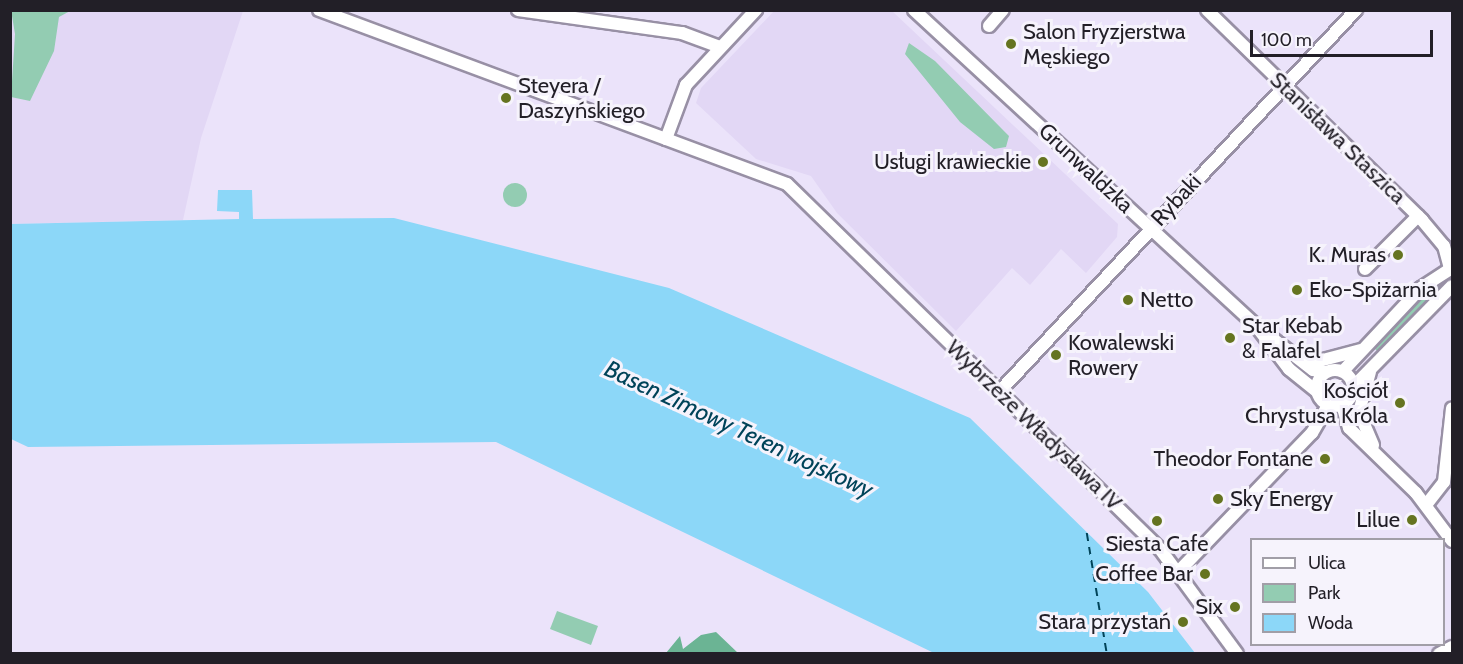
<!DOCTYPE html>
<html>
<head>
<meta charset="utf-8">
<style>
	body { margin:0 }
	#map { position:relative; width:1463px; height:664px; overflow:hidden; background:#ebe3fa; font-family:Cabin,sans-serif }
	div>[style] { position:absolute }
	.built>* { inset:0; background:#e2d7f5 }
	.green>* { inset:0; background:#93ccb2 }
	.round { border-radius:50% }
	.forest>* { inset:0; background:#6bb494 }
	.water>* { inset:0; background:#8cd7f8 }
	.ferry>* { height:1.5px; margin-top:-0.75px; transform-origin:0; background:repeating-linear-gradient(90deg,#004359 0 8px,transparent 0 14px) }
	.roads { filter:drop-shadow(2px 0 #9890a5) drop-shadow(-2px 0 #9890a5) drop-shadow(0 2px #9890a5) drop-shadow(0 -2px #9890a5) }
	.minor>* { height:12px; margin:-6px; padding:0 6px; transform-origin:6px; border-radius:6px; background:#fff }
	.minor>.ring { margin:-6px; padding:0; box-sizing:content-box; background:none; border:12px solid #fff; border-radius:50% }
	.dots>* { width:16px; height:16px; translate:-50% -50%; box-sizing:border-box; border:3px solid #f6f3fc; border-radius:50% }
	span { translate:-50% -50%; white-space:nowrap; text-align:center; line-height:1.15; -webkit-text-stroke:6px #f6f3fc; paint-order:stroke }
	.poi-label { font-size:22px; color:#221f27 }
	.left { translate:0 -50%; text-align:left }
	.right { translate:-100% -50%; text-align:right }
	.street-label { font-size:22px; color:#221f27 }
	.water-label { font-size:24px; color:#004359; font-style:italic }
	.frame { position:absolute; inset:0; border:12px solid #221f27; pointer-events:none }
	.legend { position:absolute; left:1250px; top:538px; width:195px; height:108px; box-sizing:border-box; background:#f6f3fc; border:2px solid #a19ea7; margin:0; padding:8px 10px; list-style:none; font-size:18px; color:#221f27 }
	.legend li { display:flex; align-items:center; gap:12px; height:30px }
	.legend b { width:30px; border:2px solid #a19ea7 }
	.scale { position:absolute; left:1250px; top:30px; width:183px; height:27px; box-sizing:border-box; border:3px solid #221f27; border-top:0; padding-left:8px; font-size:18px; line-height:21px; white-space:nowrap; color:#221f27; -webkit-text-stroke:4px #f6f3fc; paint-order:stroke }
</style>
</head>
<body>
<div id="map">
	<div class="built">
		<div style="clip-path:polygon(10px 11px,243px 11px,201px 138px,183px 220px,11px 224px)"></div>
		<div style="clip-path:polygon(774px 11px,892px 11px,1118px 224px,1117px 237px,1086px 273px,1061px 249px,1030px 285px,1012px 268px,956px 331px,837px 213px,811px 176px,756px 159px,696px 103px,701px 88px)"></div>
	</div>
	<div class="green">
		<div style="clip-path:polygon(11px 10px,70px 11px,59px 17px,54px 51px,30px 101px,11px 97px,15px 34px)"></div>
		<div style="clip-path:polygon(909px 43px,935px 61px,1002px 129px,1009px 136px,1006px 147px,994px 149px,960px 122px,905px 54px)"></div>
		<div class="round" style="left:503px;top:183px;width:24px;height:24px"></div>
		<div style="clip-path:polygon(1452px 275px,1377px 351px,1374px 348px,1429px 290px)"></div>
		<div style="clip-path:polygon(557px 611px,598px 626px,591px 645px,550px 629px)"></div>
	</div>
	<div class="forest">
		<div style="clip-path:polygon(716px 632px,738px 653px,666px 653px,680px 636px,683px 649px,701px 635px)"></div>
	</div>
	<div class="water">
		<div style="clip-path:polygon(218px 190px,252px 190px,253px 219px,394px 218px,669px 288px,970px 418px,1148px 592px,1195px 653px,934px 653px,496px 442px,28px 447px,11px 439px,11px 224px,239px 219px,239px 212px,217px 211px)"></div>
	</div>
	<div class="ferry">
		<div style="left:1087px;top:533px;width:123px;rotate:80.6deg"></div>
	</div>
	<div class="roads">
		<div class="minor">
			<div style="left:319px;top:10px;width:499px;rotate:20.4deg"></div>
			<div style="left:787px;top:184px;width:522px;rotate:44.38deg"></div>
			<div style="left:1160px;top:549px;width:130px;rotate:53.7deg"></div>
			<div style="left:518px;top:10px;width:166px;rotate:8deg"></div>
			<div style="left:682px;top:33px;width:40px;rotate:20.2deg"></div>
			<div style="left:914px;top:10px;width:467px;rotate:42.7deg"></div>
			<div style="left:1257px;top:327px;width:53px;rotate:52.7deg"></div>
			<div style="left:1289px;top:369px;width:36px;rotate:39deg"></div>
			<div style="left:1207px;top:10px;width:301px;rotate:44.3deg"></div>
			<div style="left:1422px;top:220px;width:34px;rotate:50deg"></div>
			<div style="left:1444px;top:246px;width:24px;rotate:75deg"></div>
			<div style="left:989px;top:26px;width:21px;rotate:-49deg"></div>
			<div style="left:666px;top:139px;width:58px;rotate:-69.7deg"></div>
			<div style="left:686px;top:85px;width:103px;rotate:-47deg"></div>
			<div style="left:1365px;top:269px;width:75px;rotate:-45deg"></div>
			<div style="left:1268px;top:335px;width:57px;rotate:37.9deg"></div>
			<div style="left:1313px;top:370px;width:12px;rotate:9deg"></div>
			<div style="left:1300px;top:359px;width:19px;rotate:6deg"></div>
			<div style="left:1319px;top:361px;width:43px;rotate:-14.7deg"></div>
			<div class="ring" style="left:1317px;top:370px;width:24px;height:24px"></div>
			<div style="left:1343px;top:371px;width:114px;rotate:-46.8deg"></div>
			<div style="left:1421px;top:288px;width:37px;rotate:-33deg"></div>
			<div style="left:1370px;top:372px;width:41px;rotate:105.4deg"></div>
			<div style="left:1359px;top:412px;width:36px;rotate:67deg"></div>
			<div style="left:1353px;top:387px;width:141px;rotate:-45.6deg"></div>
			<div style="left:999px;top:392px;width:523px;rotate:-46.94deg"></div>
			<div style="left:1342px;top:405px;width:24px;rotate:73deg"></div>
			<div style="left:1349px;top:428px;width:93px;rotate:44.1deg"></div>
			<div style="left:1416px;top:493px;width:60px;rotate:53.1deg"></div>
			<div style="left:1426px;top:505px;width:29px;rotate:-52deg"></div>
			<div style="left:1444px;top:482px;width:74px;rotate:-83.8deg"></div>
			<div style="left:1179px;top:571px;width:192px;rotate:-46.1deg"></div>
			<div style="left:1312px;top:433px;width:32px;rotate:-60deg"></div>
			<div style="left:1439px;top:654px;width:15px;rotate:-28deg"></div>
		</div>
	</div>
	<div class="dots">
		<div style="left:1011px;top:44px;background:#657420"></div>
		<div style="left:506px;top:98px;background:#657420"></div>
		<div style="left:1043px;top:162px;background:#657420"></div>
		<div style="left:1398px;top:255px;background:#657420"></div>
		<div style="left:1297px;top:290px;background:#657420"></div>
		<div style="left:1128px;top:300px;background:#657420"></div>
		<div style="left:1230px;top:338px;background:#657420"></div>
		<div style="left:1056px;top:355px;background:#657420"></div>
		<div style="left:1400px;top:403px;background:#657420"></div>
		<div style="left:1325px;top:459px;background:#657420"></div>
		<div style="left:1218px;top:499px;background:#657420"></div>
		<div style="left:1412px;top:520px;background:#657420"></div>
		<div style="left:1157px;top:521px;background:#657420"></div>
		<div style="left:1205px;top:574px;background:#657420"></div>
		<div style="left:1235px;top:607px;background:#657420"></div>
		<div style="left:1183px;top:622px;background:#657420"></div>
	</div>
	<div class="poi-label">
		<span class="left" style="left:1023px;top:44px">Salon Fryzjerstwa<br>Męskiego</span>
		<span class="left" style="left:518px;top:98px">Steyera /<br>Daszyńskiego</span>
		<span class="right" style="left:1031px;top:162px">Usługi krawieckie</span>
		<span class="right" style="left:1386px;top:255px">K. Muras</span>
		<span class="left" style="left:1309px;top:290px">Eko-Spiżarnia</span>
		<span class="left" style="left:1140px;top:300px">Netto</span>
		<span class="left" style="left:1242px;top:338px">Star Kebab<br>&amp; Falafel</span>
		<span class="left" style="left:1068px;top:355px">Kowalewski<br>Rowery</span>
		<span class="right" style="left:1388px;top:403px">Kościół<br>Chrystusa Króla</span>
		<span class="right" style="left:1313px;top:459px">Theodor Fontane</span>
		<span class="left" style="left:1230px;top:499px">Sky Energy</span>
		<span class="right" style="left:1400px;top:520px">Lilue</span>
		<span style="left:1157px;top:544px">Siesta Cafe</span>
		<span class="right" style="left:1193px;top:574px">Coffee Bar</span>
		<span class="right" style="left:1223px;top:607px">Six</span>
		<span class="right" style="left:1171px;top:622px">Stara przystań</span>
	</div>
	<div class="street-label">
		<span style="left:1338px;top:138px;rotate:44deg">Stanisława Staszica</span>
		<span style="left:1086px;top:168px;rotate:43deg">Grunwaldzka</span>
		<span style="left:1176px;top:200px;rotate:-47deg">Rybaki</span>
		<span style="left:1034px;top:425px;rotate:44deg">Wybrzeże Władysława IV</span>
	</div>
	<div class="water-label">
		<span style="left:739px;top:429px;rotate:25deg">Basen Zimowy Teren wojskowy</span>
	</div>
	<div class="frame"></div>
	<ul class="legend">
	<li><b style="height:8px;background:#fff"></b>Ulica</li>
	<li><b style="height:16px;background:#93ccb2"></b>Park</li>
	<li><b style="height:16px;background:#8cd7f8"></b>Woda</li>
	</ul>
	<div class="scale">100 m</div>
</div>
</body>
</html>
